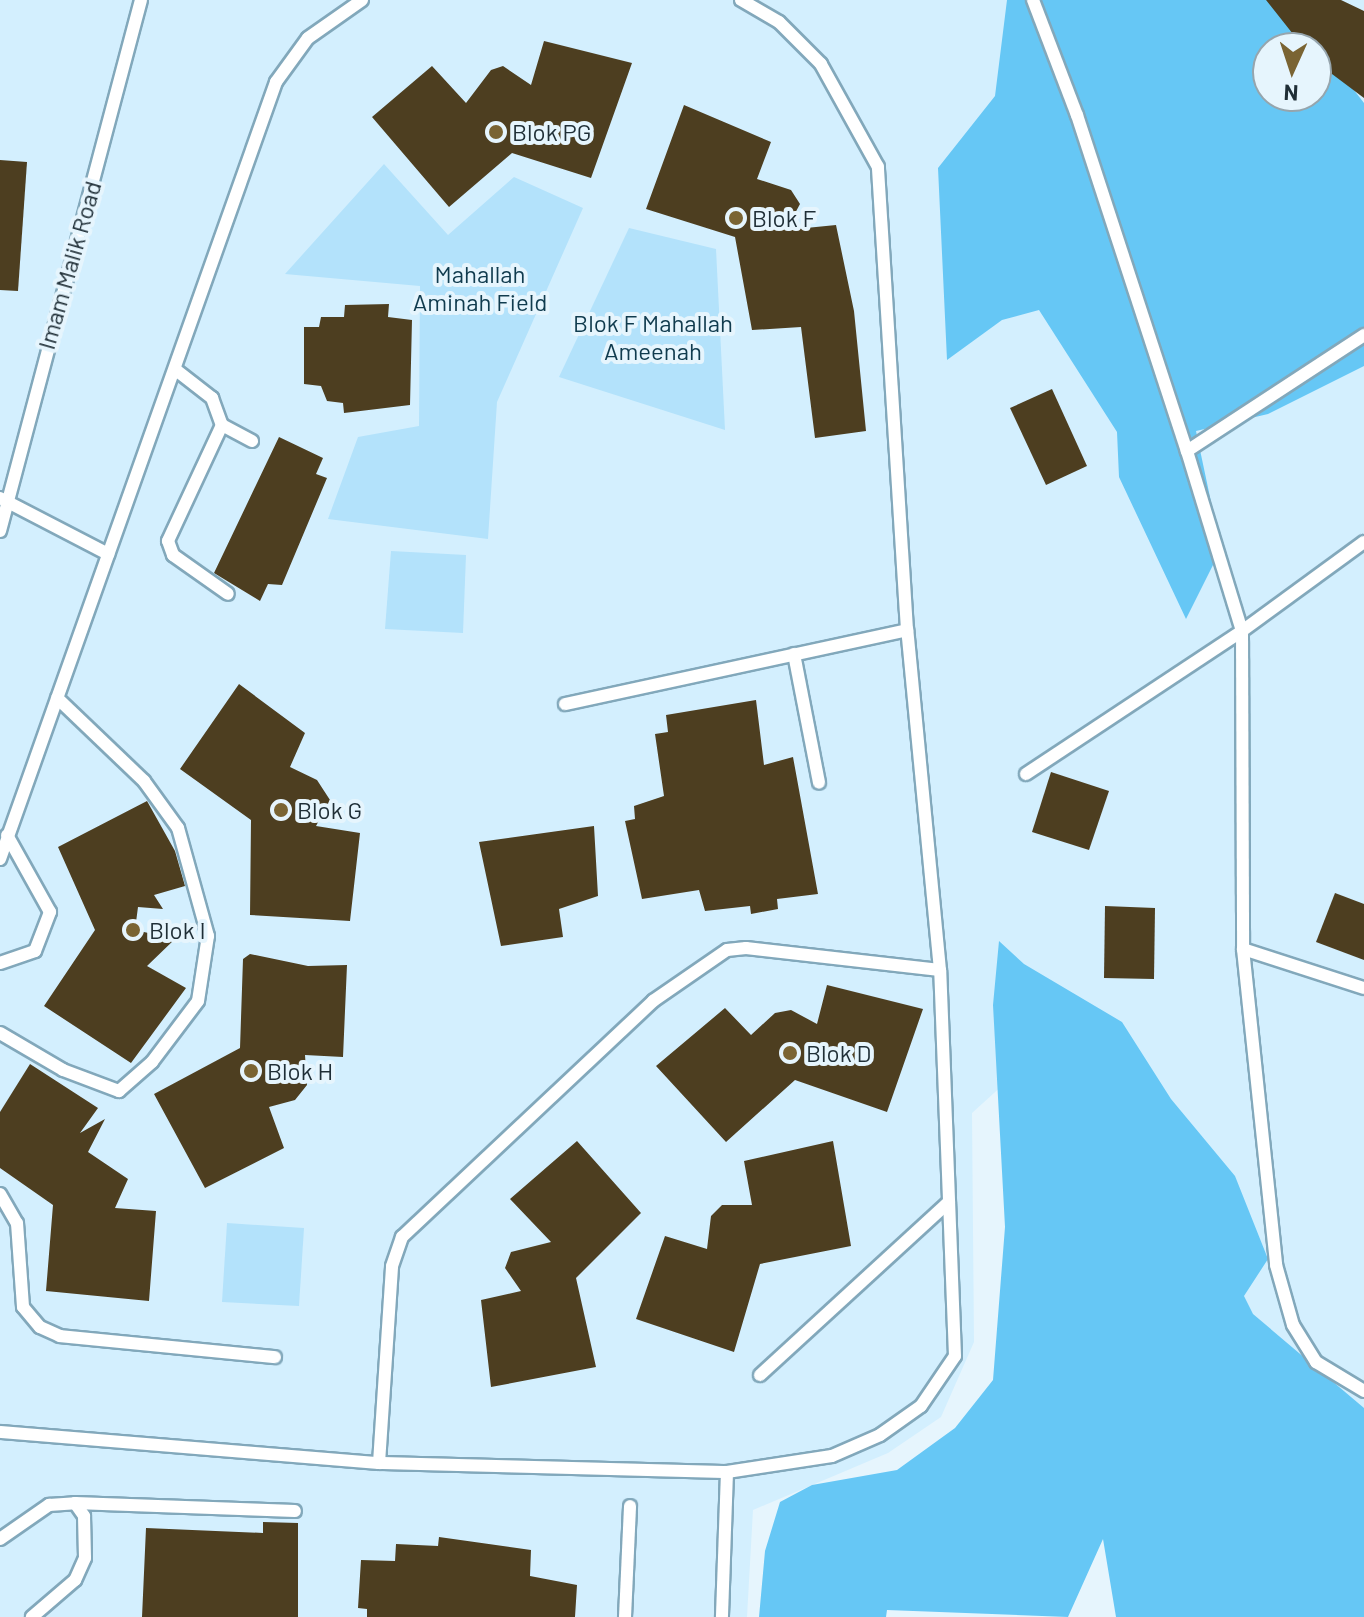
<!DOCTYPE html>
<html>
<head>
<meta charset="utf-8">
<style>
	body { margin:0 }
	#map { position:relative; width:1364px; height:1617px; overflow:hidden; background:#e6f5fd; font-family:Barlow,sans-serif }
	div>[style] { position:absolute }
	.built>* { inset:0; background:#d3effe }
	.green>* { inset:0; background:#b3e2fb }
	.forest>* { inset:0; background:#66c7f5 }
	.building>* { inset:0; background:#4d3e20 }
	.roads { filter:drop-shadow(2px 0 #82a8bb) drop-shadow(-2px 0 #82a8bb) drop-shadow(0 2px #82a8bb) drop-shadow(0 -2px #82a8bb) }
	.service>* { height:12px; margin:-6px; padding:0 6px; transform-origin:6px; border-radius:6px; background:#fff }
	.dots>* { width:22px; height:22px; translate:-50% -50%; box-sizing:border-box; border:4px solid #e6f5fd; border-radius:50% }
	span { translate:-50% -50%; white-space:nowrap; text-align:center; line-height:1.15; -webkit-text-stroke:8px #e6f5fd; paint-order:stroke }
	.poi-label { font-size:24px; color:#1f2e36 }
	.left { translate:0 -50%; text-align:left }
	.street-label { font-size:24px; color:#1f2e36 }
	.park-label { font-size:24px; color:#103b4e }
	.north { position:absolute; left:1252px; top:32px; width:80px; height:80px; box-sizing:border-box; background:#e6f5fd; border:2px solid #96a5ad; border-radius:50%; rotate:183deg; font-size:22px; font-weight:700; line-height:32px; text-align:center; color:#1f2e36 }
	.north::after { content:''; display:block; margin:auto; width:28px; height:36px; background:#7a6433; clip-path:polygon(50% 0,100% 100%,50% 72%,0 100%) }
</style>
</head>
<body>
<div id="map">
	<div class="built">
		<div style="clip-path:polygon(evenodd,0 0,1364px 0,1364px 1488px,1025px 1065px,972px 1113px,974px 1342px,941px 1417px,888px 1453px,753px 1510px,747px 1617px,0 1617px,0 0,1268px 48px,1316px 48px,1316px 96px,1268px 96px,1268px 48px)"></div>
	</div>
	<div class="green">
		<div style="clip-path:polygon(384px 164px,448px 235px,514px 177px,583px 208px,497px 402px,488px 539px,328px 519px,358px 437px,419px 426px,420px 286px,285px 274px)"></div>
		<div style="clip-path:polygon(629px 228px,716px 249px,725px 430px,559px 377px)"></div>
		<div style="clip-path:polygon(391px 551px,466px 555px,463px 633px,385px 629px)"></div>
		<div style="clip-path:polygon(227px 1223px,304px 1228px,299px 1306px,222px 1302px)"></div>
	</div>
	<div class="forest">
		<div style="clip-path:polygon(evenodd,1007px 0,1284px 0,1364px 103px,1364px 366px,1268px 414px,1196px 431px,1221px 549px,1186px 619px,1119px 477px,1117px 432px,1039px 310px,1002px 320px,947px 360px,938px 168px,995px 96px,1007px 0,1268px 48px,1316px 48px,1316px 96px,1268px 96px,1268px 48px)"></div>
		<div style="clip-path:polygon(999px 941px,1024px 964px,1122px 1022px,1171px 1099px,1235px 1176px,1268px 1259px,1244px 1296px,1253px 1314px,1364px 1408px,1364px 1617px,1116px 1617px,1103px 1539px,1068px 1617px,887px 1610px,886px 1617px,759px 1617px,765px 1551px,780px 1502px,812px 1485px,897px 1470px,955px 1428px,993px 1380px,1005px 1227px,993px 1005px)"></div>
	</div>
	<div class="building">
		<div style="clip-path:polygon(1266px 0,1341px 0,1364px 11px,1364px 98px,1316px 62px,1316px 48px,1304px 48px)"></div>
		<div style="clip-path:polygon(544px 41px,632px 63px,591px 178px,512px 153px,449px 207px,372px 117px,432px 66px,466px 103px,491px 70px,503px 66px,531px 85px)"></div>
		<div style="clip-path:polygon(684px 105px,771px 142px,757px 179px,791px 190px,800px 204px,786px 230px,836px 225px,854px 311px,866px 431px,815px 438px,801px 327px,752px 330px,735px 237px,646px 209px)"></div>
		<div style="clip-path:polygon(0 160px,27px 162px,18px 291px,0 290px)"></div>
		<div style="clip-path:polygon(389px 304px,388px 317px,412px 320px,410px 405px,344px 413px,343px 403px,327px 401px,321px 386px,304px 384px,304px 327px,319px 327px,321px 317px,344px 317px,345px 305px)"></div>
		<div style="clip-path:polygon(1052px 389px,1087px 466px,1046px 485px,1010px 408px)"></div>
		<div style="clip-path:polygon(279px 437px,323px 458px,316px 474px,327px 478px,282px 585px,268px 584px,260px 601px,214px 573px)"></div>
		<div style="clip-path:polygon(239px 684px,305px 733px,290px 767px,317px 780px,330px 800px,316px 826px,360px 833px,350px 921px,250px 915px,251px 820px,180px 769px)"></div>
		<div style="clip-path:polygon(756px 700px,764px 765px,793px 757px,818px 894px,777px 899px,778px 909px,751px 914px,750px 906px,705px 911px,699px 890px,642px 899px,625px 821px,635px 819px,634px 806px,664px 796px,655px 734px,668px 732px,666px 715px)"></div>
		<div style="clip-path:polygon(1051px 772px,1109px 791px,1089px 850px,1032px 832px)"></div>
		<div style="clip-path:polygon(147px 801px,175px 851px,185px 886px,154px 895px,163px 909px,138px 907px,135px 930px,175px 939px,147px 966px,186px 988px,131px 1063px,44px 1006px,95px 930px,58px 847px)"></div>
		<div style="clip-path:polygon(594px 826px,598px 896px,559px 909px,563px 937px,501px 946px,479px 842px)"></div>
		<div style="clip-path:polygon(1335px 893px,1364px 904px,1364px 960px,1316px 942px)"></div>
		<div style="clip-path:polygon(1105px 906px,1155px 908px,1154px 979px,1104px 978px)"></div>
		<div style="clip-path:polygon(250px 954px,308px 966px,347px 965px,343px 1057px,305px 1055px,307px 1085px,295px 1100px,269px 1107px,284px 1148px,205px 1188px,154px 1094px,240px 1048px,243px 959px)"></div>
		<div style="clip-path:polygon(827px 985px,923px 1009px,887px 1112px,795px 1080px,726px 1142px,656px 1066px,725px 1008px,751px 1035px,775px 1013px,791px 1010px,817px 1024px)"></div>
		<div style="clip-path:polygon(30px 1064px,98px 1108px,80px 1133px,105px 1119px,88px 1152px,128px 1179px,115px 1208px,156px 1211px,149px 1301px,46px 1291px,53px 1205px,0 1168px,0 1112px)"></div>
		<div style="clip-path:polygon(577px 1141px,641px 1213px,576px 1278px,596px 1367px,491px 1387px,481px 1300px,521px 1291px,505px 1268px,511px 1252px,551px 1242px,510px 1199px)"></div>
		<div style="clip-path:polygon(833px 1141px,851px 1246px,760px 1264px,734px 1352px,636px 1319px,665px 1236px,707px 1249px,711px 1216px,722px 1205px,752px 1205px,744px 1161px)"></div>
		<div style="clip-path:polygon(263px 1522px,298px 1523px,298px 1617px,142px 1617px,146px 1528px,263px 1533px)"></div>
		<div style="clip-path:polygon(439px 1537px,531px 1550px,530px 1576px,577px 1585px,575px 1617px,367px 1617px,367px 1609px,358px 1608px,361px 1560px,395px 1561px,396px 1544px,438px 1546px)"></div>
	</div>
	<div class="roads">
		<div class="service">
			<div style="left:1033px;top:0;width:123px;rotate:69.1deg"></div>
			<div style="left:1077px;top:115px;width:354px;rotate:71.9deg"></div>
			<div style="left:176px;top:370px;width:46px;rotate:37.9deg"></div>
			<div style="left:212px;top:398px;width:29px;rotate:70deg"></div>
			<div style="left:222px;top:425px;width:128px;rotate:115deg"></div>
			<div style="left:168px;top:541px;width:15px;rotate:70deg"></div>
			<div style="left:173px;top:555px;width:67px;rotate:35.3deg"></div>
			<div style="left:222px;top:425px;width:34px;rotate:28deg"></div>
			<div style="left:0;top:498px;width:122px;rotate:27.4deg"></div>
			<div style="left:0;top:531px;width:549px;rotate:-75.13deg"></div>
			<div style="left:1364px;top:542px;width:151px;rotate:143.9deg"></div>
			<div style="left:1242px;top:631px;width:318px;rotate:89.8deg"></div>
			<div style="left:1243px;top:949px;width:318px;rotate:84deg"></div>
			<div style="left:1276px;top:1265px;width:62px;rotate:74.2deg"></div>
			<div style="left:1293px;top:1325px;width:44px;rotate:58.1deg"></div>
			<div style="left:1316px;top:1362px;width:56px;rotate:31.1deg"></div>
			<div style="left:794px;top:654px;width:131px;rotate:79deg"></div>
			<div style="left:565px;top:704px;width:350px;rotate:-12.2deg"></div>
			<div style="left:1026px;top:774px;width:259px;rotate:-33.5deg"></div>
			<div style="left:1242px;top:631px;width:188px;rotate:-107deg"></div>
			<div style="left:1187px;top:451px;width:212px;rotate:-33.2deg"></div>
			<div style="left:0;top:859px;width:825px;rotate:-70.44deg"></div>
			<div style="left:276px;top:82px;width:54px;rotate:-54deg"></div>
			<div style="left:308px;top:38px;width:66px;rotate:-35.1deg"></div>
			<div style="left:1243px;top:949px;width:127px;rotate:17.9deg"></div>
			<div style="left:0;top:963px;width:37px;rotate:-19deg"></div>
			<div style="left:35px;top:951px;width:42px;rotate:-69deg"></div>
			<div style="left:50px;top:912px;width:88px;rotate:-119.2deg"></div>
			<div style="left:0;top:1033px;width:73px;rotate:30.4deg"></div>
			<div style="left:63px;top:1070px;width:60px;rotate:20.6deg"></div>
			<div style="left:119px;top:1091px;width:44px;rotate:-41.3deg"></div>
			<div style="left:152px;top:1062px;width:76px;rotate:-53deg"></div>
			<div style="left:198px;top:1001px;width:66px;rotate:-81.3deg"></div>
			<div style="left:208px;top:936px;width:112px;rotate:-105.5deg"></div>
			<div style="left:178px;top:828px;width:58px;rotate:-125.9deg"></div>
			<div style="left:144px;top:781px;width:120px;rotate:-136.3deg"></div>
			<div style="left:0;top:1194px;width:34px;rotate:60deg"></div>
			<div style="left:17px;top:1223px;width:84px;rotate:85.9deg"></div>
			<div style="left:23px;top:1307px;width:26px;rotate:50deg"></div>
			<div style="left:40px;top:1327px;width:22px;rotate:24deg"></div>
			<div style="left:60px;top:1336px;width:216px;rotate:5.6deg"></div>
			<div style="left:760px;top:1375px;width:256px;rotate:-42.5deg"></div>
			<div style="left:0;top:1432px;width:380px;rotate:4.7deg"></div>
			<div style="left:379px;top:1463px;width:348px;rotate:1.5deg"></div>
			<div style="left:727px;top:1472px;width:145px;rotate:92deg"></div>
			<div style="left:379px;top:1463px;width:197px;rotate:-86.2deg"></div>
			<div style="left:392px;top:1266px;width:31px;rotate:-71deg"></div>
			<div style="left:402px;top:1237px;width:345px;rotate:-43.2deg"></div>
			<div style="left:653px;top:1001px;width:90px;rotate:-34.6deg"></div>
			<div style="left:727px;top:950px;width:19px;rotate:-6deg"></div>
			<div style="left:746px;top:948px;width:195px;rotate:6.5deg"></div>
			<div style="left:940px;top:970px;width:342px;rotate:-95.5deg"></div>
			<div style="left:907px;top:630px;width:464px;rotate:-93.6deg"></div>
			<div style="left:878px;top:167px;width:118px;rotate:-119deg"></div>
			<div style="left:821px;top:64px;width:59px;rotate:-135deg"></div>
			<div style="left:779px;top:22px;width:44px;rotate:-149.9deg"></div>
			<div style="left:727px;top:1472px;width:106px;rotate:-8.7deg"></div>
			<div style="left:832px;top:1456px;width:52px;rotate:-23.6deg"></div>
			<div style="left:880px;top:1435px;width:50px;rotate:-35.3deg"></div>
			<div style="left:921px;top:1406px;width:60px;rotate:-55.8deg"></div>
			<div style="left:955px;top:1356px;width:386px;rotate:-92.2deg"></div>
			<div style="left:75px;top:1503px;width:220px;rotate:2.1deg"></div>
			<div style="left:0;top:1539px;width:60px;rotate:-34.8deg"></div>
			<div style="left:49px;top:1505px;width:26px;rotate:-4deg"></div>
			<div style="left:75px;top:1503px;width:16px;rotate:55deg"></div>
			<div style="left:84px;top:1516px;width:42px;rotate:88.6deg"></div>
			<div style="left:85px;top:1558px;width:24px;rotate:114deg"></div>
			<div style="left:75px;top:1580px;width:57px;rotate:139.3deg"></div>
			<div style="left:625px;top:1617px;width:111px;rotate:-87.4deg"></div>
		</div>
	</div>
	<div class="dots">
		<div style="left:496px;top:132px;background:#7a6433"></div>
		<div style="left:736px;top:218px;background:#7a6433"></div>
		<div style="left:281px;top:810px;background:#7a6433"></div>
		<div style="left:133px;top:930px;background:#7a6433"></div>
		<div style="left:790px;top:1053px;background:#7a6433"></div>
		<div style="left:251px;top:1071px;background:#7a6433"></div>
	</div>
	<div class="poi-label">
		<span class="left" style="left:512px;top:132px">Blok PG</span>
		<span class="left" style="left:752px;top:218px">Blok F</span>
		<span class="left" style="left:297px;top:810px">Blok G</span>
		<span class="left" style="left:149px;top:930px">Blok I</span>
		<span class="left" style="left:806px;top:1053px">Blok D</span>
		<span class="left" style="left:267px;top:1071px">Blok H</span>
	</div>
	<div class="street-label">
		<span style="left:69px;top:265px;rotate:-74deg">Imam Malik Road</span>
	</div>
	<div class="park-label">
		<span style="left:480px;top:288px">Mahallah<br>Aminah Field</span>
		<span style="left:653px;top:337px">Blok F Mahallah<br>Ameenah</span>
	</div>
	<div class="north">N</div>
</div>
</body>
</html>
